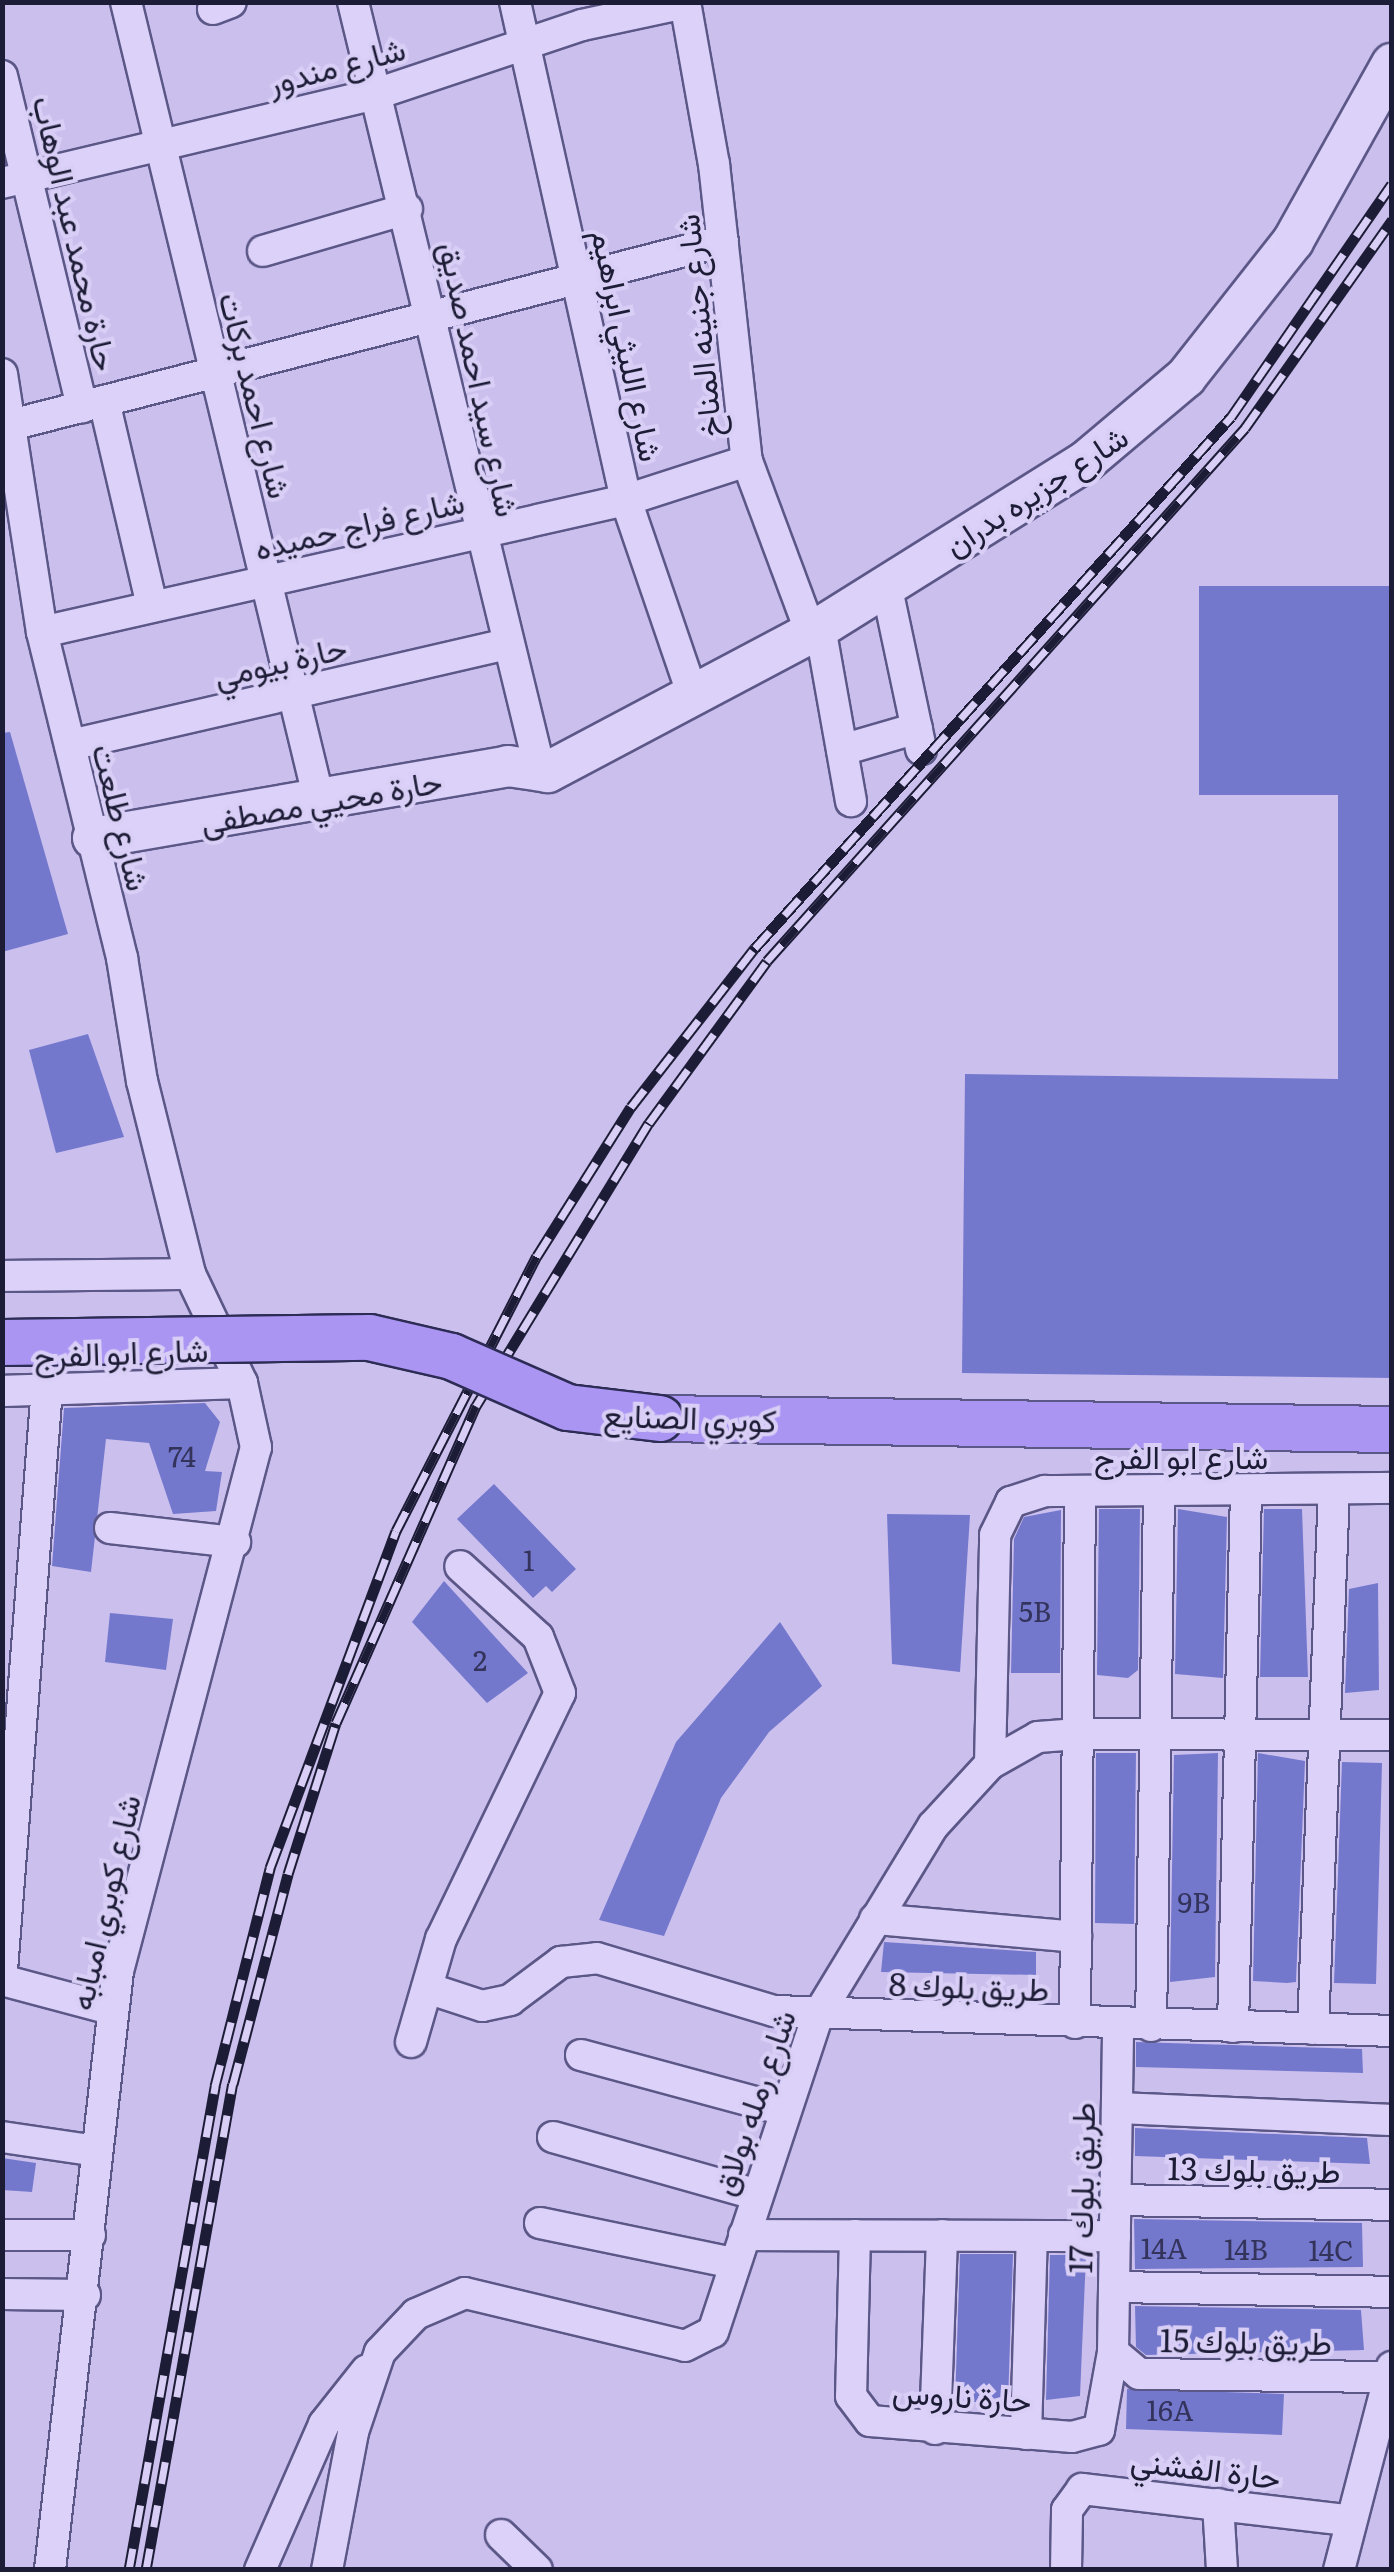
<!DOCTYPE html>
<html>
<head>
<meta charset="utf-8">
<style>
	body { margin:0 }
	#map { position:relative; width:1394px; height:2572px; overflow:hidden; background:#cbbfee; font-family:Literata,Vazirmatn,serif }
	div>[style] { position:absolute }
	.building>* { inset:0; background:#7478cd }
	.roads { filter:drop-shadow(2px 0 #5b5787) drop-shadow(-2px 0 #5b5787) drop-shadow(0 2px #5b5787) drop-shadow(0 -2px #5b5787) }
	.street>* { height:30px; margin:-15px; padding:0 15px; transform-origin:15px; border-radius:15px; background:#dcd2f9 }
	.secondary>* { height:40px; margin:-20px; padding:0 20px; transform-origin:20px; border-radius:20px; background:#dcd2f9 }
	.primary>* { height:45px; margin:-22.5px; padding:0 22.5px; transform-origin:22.5px; border-radius:22.5px; background:#ab95f3 }
	.rail>* { height:11px; margin-top:-5.5px; transform-origin:0; background:repeating-linear-gradient(90deg,#d9cff6 0 22px,#1d1c36 0 44px); box-sizing:border-box; border-block:2px solid #1d1c36 }
	.bridges { filter:drop-shadow(2px 0 #2c2c55) drop-shadow(-2px 0 #2c2c55) drop-shadow(0 2px #2c2c55) drop-shadow(0 -2px #2c2c55) }
	.primary-bridge>* { height:45px; margin:-22.5px; padding:0 22.5px; transform-origin:22.5px; border-radius:22.5px; background:#ab95f3 }
	span { translate:-50% -50%; white-space:nowrap; text-align:center; line-height:1.15; -webkit-text-stroke:8px #d9cff6; paint-order:stroke }
	.number-label { font-size:28px; color:#33335c }
	.number-label span { -webkit-text-stroke-width:0 }
	.street-label { font-size:32px; color:#1d1c36 }
	.frame { position:absolute; inset:0; border:5px solid #1d1c36; pointer-events:none }
</style>
</head>
<body>
<div id="map">
	<div class="building">
		<div style="clip-path:polygon(1199px 586px,1392px 586px,1392px 1378px,962px 1373px,965px 1074px,1338px 1079px,1338px 795px,1199px 795px)"></div>
		<div style="clip-path:polygon(10px 732px,68px 934px,2px 952px,2px 733px)"></div>
		<div style="clip-path:polygon(88px 1034px,124px 1137px,56px 1153px,29px 1050px)"></div>
		<div style="clip-path:polygon(205px 1403px,220px 1422px,205px 1471px,222px 1472px,216px 1511px,173px 1514px,149px 1443px,106px 1439px,91px 1572px,52px 1566px,64px 1408px)"></div>
		<div style="clip-path:polygon(494px 1484px,576px 1569px,552px 1592px,546px 1586px,533px 1598px,457px 1519px)"></div>
		<div style="clip-path:polygon(1099px 1509px,1140px 1509px,1138px 1670px,1128px 1678px,1097px 1675px)"></div>
		<div style="clip-path:polygon(1178px 1509px,1227px 1517px,1223px 1678px,1175px 1674px)"></div>
		<div style="clip-path:polygon(1264px 1509px,1302px 1509px,1308px 1677px,1260px 1677px)"></div>
		<div style="clip-path:polygon(1061px 1510px,1060px 1673px,1011px 1673px,1014px 1539px,1024px 1517px)"></div>
		<div style="clip-path:polygon(887px 1514px,970px 1515px,960px 1672px,892px 1664px)"></div>
		<div style="clip-path:polygon(444px 1581px,528px 1673px,487px 1703px,412px 1622px)"></div>
		<div style="clip-path:polygon(1378px 1583px,1379px 1690px,1345px 1693px,1349px 1589px)"></div>
		<div style="clip-path:polygon(110px 1613px,173px 1619px,166px 1670px,105px 1662px)"></div>
		<div style="clip-path:polygon(780px 1622px,822px 1686px,769px 1732px,721px 1798px,664px 1936px,599px 1920px,676px 1742px)"></div>
		<div style="clip-path:polygon(1096px 1753px,1136px 1753px,1134px 1924px,1095px 1923px)"></div>
		<div style="clip-path:polygon(1218px 1753px,1215px 1977px,1170px 1982px,1174px 1755px)"></div>
		<div style="clip-path:polygon(1258px 1753px,1305px 1761px,1296px 1982px,1287px 1983px,1253px 1981px)"></div>
		<div style="clip-path:polygon(1342px 1762px,1382px 1763px,1376px 1984px,1334px 1983px)"></div>
		<div style="clip-path:polygon(884px 1942px,1036px 1952px,1036px 1975px,881px 1972px)"></div>
		<div style="clip-path:polygon(1136px 2042px,1362px 2049px,1363px 2073px,1136px 2067px)"></div>
		<div style="clip-path:polygon(1135px 2128px,1367px 2138px,1370px 2164px,1135px 2156px)"></div>
		<div style="clip-path:polygon(2px 2158px,36px 2163px,32px 2192px,2px 2190px)"></div>
		<div style="clip-path:polygon(1134px 2219px,1362px 2223px,1363px 2267px,1135px 2269px)"></div>
		<div style="clip-path:polygon(960px 2254px,1013px 2254px,1008px 2402px,955px 2402px)"></div>
		<div style="clip-path:polygon(1050px 2255px,1086px 2255px,1080px 2396px,1046px 2400px)"></div>
		<div style="clip-path:polygon(1135px 2306px,1361px 2310px,1364px 2350px,1146px 2355px,1136px 2347px)"></div>
		<div style="clip-path:polygon(1127px 2389px,1284px 2394px,1282px 2435px,1126px 2429px)"></div>
	</div>
	<div class="roads">
		<div class="street">
			<div style="left:126px;top:2px;width:825px;rotate:76.4deg"></div>
			<div style="left:353px;top:2px;width:790px;rotate:76.32deg"></div>
			<div style="left:515px;top:2px;width:510px;rotate:77.43deg"></div>
			<div style="left:626px;top:500px;width:207px;rotate:71.1deg"></div>
			<div style="left:685px;top:2px;width:165px;rotate:79.9deg"></div>
			<div style="left:714px;top:164px;width:299px;rotate:83.7deg"></div>
			<div style="left:747px;top:461px;width:184px;rotate:69.6deg"></div>
			<div style="left:213px;top:9px;width:19px;rotate:-21deg"></div>
			<div style="left:2px;top:76px;width:341px;rotate:76.4deg"></div>
			<div style="left:2px;top:183px;width:388px;rotate:-13.4deg"></div>
			<div style="left:379px;top:93px;width:214px;rotate:-18.5deg"></div>
			<div style="left:582px;top:25px;width:105px;rotate:-12.1deg"></div>
			<div style="left:263px;top:251px;width:150px;rotate:-16.3deg"></div>
			<div style="left:2px;top:374px;width:261px;rotate:81.2deg"></div>
			<div style="left:42px;top:632px;width:336px;rotate:76.2deg"></div>
			<div style="left:122px;top:958px;width:125px;rotate:80.8deg"></div>
			<div style="left:142px;top:1081px;width:199px;rotate:76deg"></div>
			<div style="left:190px;top:1274px;width:121px;rotate:64.5deg"></div>
			<div style="left:242px;top:1383px;width:66px;rotate:77.7deg"></div>
			<div style="left:256px;top:1447px;width:542px;rotate:104.75deg"></div>
			<div style="left:118px;top:1971px;width:603px;rotate:96.48deg"></div>
			<div style="left:104px;top:401px;width:211px;rotate:76.8deg"></div>
			<div style="left:15px;top:424px;width:731px;rotate:-14.49deg"></div>
			<div style="left:886px;top:584px;width:169px;rotate:78deg"></div>
			<div style="left:820px;top:627px;width:177px;rotate:79.9deg"></div>
			<div style="left:42px;top:632px;width:599px;rotate:-12.74deg"></div>
			<div style="left:626px;top:500px;width:127px;rotate:-17.9deg"></div>
			<div style="left:70px;top:745px;width:448px;rotate:-13deg"></div>
			<div style="left:842px;top:750px;width:78px;rotate:-16.3deg"></div>
			<div style="left:2px;top:1276px;width:188px;rotate:-0.6deg"></div>
			<div style="left:2px;top:1391px;width:240px;rotate:-1.9deg"></div>
			<div style="left:110px;top:1528px;width:126px;rotate:6.4deg"></div>
			<div style="left:990px;top:1764px;width:229px;rotate:-88.7deg"></div>
			<div style="left:995px;top:1535px;width:37px;rotate:-64deg"></div>
			<div style="left:1011px;top:1502px;width:36px;rotate:-18deg"></div>
			<div style="left:1045px;top:1491px;width:347px;rotate:-0.5deg"></div>
			<div style="left:875px;top:1919px;width:202px;rotate:5.1deg"></div>
			<div style="left:2px;top:1970px;width:584px;rotate:-85.58deg"></div>
			<div style="left:2px;top:1980px;width:113px;rotate:14.9deg"></div>
			<div style="left:427px;top:1988px;width:58px;rotate:18.1deg"></div>
			<div style="left:482px;top:2006px;width:29px;rotate:-12deg"></div>
			<div style="left:510px;top:2000px;width:64px;rotate:-36.7deg"></div>
			<div style="left:561px;top:1962px;width:36px;rotate:-6deg"></div>
			<div style="left:597px;top:1958px;width:185px;rotate:16.7deg"></div>
			<div style="left:774px;top:2011px;width:618px;rotate:1.85deg"></div>
			<div style="left:1075px;top:2023px;width:532px;rotate:-89.46deg"></div>
			<div style="left:1151px;top:2026px;width:535px;rotate:-89.14deg"></div>
			<div style="left:1233px;top:2027px;width:537px;rotate:-88.61deg"></div>
			<div style="left:1313px;top:2029px;width:540px;rotate:-87.77deg"></div>
			<div style="left:411px;top:2042px;width:107px;rotate:-73.8deg"></div>
			<div style="left:441px;top:1939px;width:273px;rotate:-64.2deg"></div>
			<div style="left:560px;top:1693px;width:60px;rotate:-111.4deg"></div>
			<div style="left:538px;top:1637px;width:105px;rotate:-137.7deg"></div>
			<div style="left:581px;top:2055px;width:207px;rotate:15.1deg"></div>
			<div style="left:1117px;top:2108px;width:275px;rotate:2.5deg"></div>
			<div style="left:2px;top:2137px;width:96px;rotate:8.4deg"></div>
			<div style="left:553px;top:2137px;width:210px;rotate:15.8deg"></div>
			<div style="left:1115px;top:2200px;width:277px;rotate:1deg"></div>
			<div style="left:540px;top:2223px;width:198px;rotate:11.7deg"></div>
			<div style="left:2px;top:2235px;width:88px"></div>
			<div style="left:744px;top:2235px;width:371px;rotate:0.2deg"></div>
			<div style="left:855px;top:2235px;width:161px;rotate:91.4deg"></div>
			<div style="left:851px;top:2396px;width:31px;rotate:53deg"></div>
			<div style="left:870px;top:2421px;width:203px;rotate:4.5deg"></div>
			<div style="left:1072px;top:2437px;width:28px;rotate:-15deg"></div>
			<div style="left:1099px;top:2430px;width:79px;rotate:-79.8deg"></div>
			<div style="left:1113px;top:2352px;width:327px;rotate:-89.1deg"></div>
			<div style="left:1114px;top:2287px;width:278px;rotate:1deg"></div>
			<div style="left:2px;top:2294px;width:83px;rotate:0.7deg"></div>
			<div style="left:1113px;top:2352px;width:34px;rotate:40deg"></div>
			<div style="left:1139px;top:2374px;width:249px;rotate:0.7deg"></div>
			<div style="left:935px;top:2429px;width:194px;rotate:-87.9deg"></div>
			<div style="left:1026px;top:2434px;width:198px;rotate:-88.3deg"></div>
			<div style="left:1218px;top:2504px;width:66px;rotate:86.5deg"></div>
			<div style="left:501px;top:2535px;width:50px;rotate:44.2deg"></div>
			<div style="left:260px;top:2570px;width:159px;rotate:-66.3deg"></div>
			<div style="left:324px;top:2424px;width:68px;rotate:-51.6deg"></div>
			<div style="left:327px;top:2570px;width:140px;rotate:-79.3deg"></div>
			<div style="left:353px;top:2432px;width:84px;rotate:-71.4deg"></div>
			<div style="left:380px;top:2352px;width:52px;rotate:-46.5deg"></div>
			<div style="left:416px;top:2314px;width:53px;rotate:-23.2deg"></div>
			<div style="left:465px;top:2293px;width:226px;rotate:13.5deg"></div>
			<div style="left:685px;top:2346px;width:31px;rotate:-27deg"></div>
			<div style="left:713px;top:2332px;width:334px;rotate:-71.7deg"></div>
			<div style="left:818px;top:2015px;width:221px;rotate:-58.7deg"></div>
			<div style="left:933px;top:1826px;width:84px;rotate:-47.4deg"></div>
			<div style="left:990px;top:1764px;width:55px;rotate:-29.4deg"></div>
			<div style="left:1038px;top:1737px;width:40px;rotate:-4.3deg"></div>
			<div style="left:1078px;top:1734px;width:314px;rotate:0.2deg"></div>
			<div style="left:1066px;top:2570px;width:60px;rotate:-89deg"></div>
			<div style="left:1067px;top:2510px;width:26px;rotate:-54deg"></div>
			<div style="left:1082px;top:2489px;width:267px;rotate:6.7deg"></div>
			<div style="left:1339px;top:2570px;width:210px;rotate:-75.4deg"></div>
		</div>
		<div class="secondary">
			<div style="left:93px;top:838px;width:421px;rotate:-9.8deg"></div>
			<div style="left:508px;top:766px;width:40px;rotate:8.5deg"></div>
			<div style="left:548px;top:772px;width:297px;rotate:-27.9deg"></div>
			<div style="left:811px;top:633px;width:323px;rotate:-32deg"></div>
			<div style="left:1085px;top:462px;width:132px;rotate:-40.1deg"></div>
			<div style="left:1186px;top:377px;width:173px;rotate:-51.8deg"></div>
			<div style="left:1293px;top:241px;width:203px;rotate:-60.8deg"></div>
		</div>
		<div class="primary">
			<div style="left:659px;top:1418px;width:733px;rotate:0.86deg"></div>
		</div>
	</div>
	<div class="rail">
		<div style="left:129px;top:2570px;width:492px;rotate:-79.9deg"></div>
		<div style="left:215px;top:2086px;width:225px;rotate:-75.8deg"></div>
		<div style="left:270px;top:1868px;width:360px;rotate:-69.5deg"></div>
		<div style="left:396px;top:1531px;width:309px;rotate:-62.9deg"></div>
		<div style="left:537px;top:1256px;width:176px;rotate:-57.8deg"></div>
		<div style="left:631px;top:1107px;width:202px;rotate:-52.1deg"></div>
		<div style="left:755px;top:948px;width:713px;rotate:-48.13deg"></div>
		<div style="left:1231px;top:417px;width:283px;rotate:-55.4deg"></div>
		<div style="left:146px;top:2570px;width:494px;rotate:-79.9deg"></div>
		<div style="left:233px;top:2084px;width:217px;rotate:-75.3deg"></div>
		<div style="left:288px;top:1874px;width:158px;rotate:-72.4deg"></div>
		<div style="left:336px;top:1723px;width:347px;rotate:-66.2deg"></div>
		<div style="left:476px;top:1406px;width:332px;rotate:-58.6deg"></div>
		<div style="left:649px;top:1123px;width:200px;rotate:-53.9deg"></div>
		<div style="left:767px;top:961px;width:716px;rotate:-48.11deg"></div>
		<div style="left:1245px;top:428px;width:255px;rotate:-54.7deg"></div>
	</div>
	<div class="bridges">
		<div class="primary-bridge">
			<div style="left:2px;top:1342px;width:367px;rotate:-0.8deg"></div>
			<div style="left:369px;top:1337px;width:84px;rotate:13deg"></div>
			<div style="left:451px;top:1356px;width:127px;rotate:23.7deg"></div>
			<div style="left:567px;top:1407px;width:93px;rotate:6.8deg"></div>
		</div>
	</div>
	<div class="number-label">
		<span style="left:182px;top:1455px">74</span>
		<span style="left:529px;top:1559px">1</span>
		<span style="left:1035px;top:1610px">5B</span>
		<span style="left:480px;top:1659px">2</span>
		<span style="left:1194px;top:1901px">9B</span>
		<span style="left:1164px;top:2247px">14A</span>
		<span style="left:1246px;top:2248px">14B</span>
		<span style="left:1331px;top:2249px">14C</span>
		<span style="left:1170px;top:2409px">16A</span>
	</div>
	<div class="street-label">
		<span style="left:336px;top:64px;rotate:-15deg">شارع مندور</span>
		<span style="left:77px;top:233px;rotate:77deg">حارة محمد عبد الوهاب</span>
		<span style="left:697px;top:326px;rotate:-96deg">شارع جنينه المناخ</span>
		<span style="left:629px;top:345px;rotate:78deg">شارع الليثي ابراهيم</span>
		<span style="left:481px;top:379px;rotate:78deg">شارع سيد احمد صديق</span>
		<span style="left:257px;top:395px;rotate:76deg">شارع احمد بركات</span>
		<span style="left:1035px;top:489px;rotate:-33deg">شارع جزيره بدران</span>
		<span style="left:359px;top:523px;rotate:-13deg">شارع فراج حميده</span>
		<span style="left:280px;top:660px;rotate:-13deg">حارة بيومي</span>
		<span style="left:321px;top:800px;rotate:-10deg">حارة محيي مصطفى</span>
		<span style="left:123px;top:817px;rotate:76deg">شارع طلعت</span>
		<span style="left:121px;top:1351px;rotate:-2deg">شارع ابو الفرج</span>
		<span style="left:690px;top:1416px;rotate:2deg">كوبري الصنايع</span>
		<span style="left:1181px;top:1455px">شارع ابو الفرج</span>
		<span style="left:103px;top:1902px;rotate:-77deg">شارع كوبري امبابه</span>
		<span style="left:969px;top:1985px;rotate:2deg">طريق بلوك 8</span>
		<span style="left:752px;top:2102px;rotate:-71deg">شارع رمله بولاق</span>
		<span style="left:1254px;top:2168px;rotate:1deg">طريق بلوك 13</span>
		<span style="left:1080px;top:2188px;rotate:-89deg">طريق بلوك 17</span>
		<span style="left:1246px;top:2340px;rotate:1deg">طريق بلوك 15</span>
		<span style="left:962px;top:2394px;rotate:4deg">حارة ناروس</span>
		<span style="left:1206px;top:2467px;rotate:7deg">حارة الفشني</span>
	</div>
	<div class="frame"></div>
</div>
</body>
</html>
